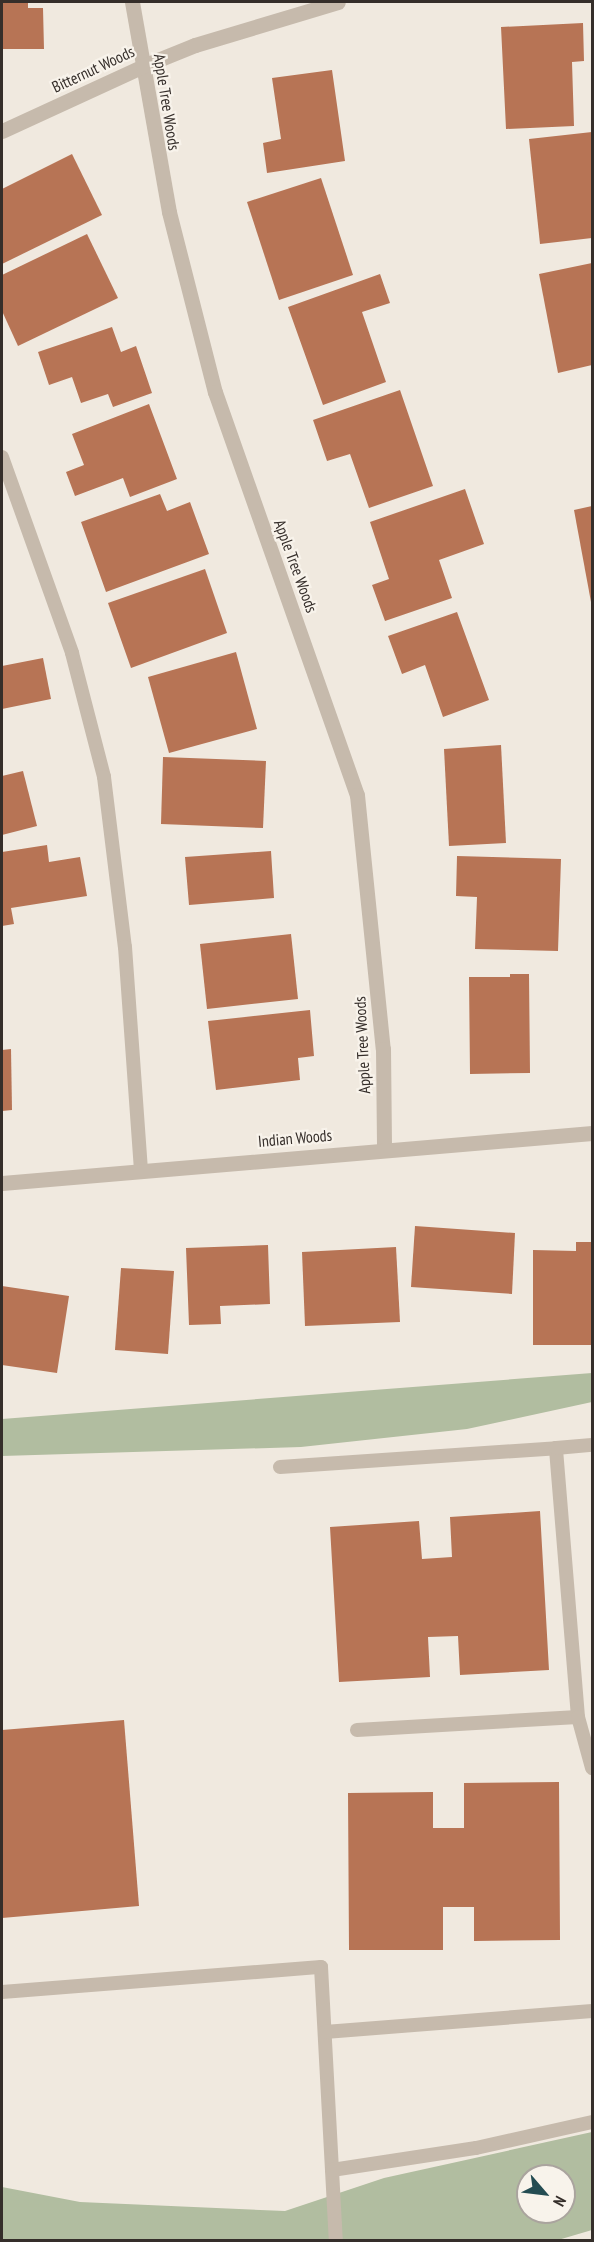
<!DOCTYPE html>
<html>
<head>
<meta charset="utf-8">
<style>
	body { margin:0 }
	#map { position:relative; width:594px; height:2242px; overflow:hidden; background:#f0e9df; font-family:"PT Sans Narrow",sans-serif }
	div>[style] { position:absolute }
	.green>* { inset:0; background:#b1bda0 }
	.building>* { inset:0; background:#b77455 }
	.service>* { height:14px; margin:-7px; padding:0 7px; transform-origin:7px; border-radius:7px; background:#c6baac }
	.minor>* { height:15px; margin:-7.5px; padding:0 7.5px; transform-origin:7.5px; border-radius:7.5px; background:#c6baac }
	span { translate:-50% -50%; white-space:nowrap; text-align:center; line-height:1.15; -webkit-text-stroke:4.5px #f8f3eb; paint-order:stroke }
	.street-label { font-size:16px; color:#352e2a }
	.frame { position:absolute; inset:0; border:3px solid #352e2a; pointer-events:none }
	.north { position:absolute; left:516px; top:2164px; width:60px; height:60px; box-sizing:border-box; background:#f8f3eb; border:2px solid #aaa49e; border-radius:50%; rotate:118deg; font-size:16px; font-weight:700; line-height:24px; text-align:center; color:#352e2a }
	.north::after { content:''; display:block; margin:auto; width:21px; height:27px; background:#244c52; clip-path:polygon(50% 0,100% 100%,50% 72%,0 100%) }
</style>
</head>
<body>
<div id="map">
	<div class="green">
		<div style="clip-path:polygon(592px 1373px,592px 1402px,467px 1429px,301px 1447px,2px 1456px,2px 1419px)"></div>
		<div style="clip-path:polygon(evenodd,592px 2132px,592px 2230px,558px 2240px,2px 2240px,2px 2187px,80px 2202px,285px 2211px,384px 2178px,592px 2132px,528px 2176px,564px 2176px,564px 2212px,528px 2212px,528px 2176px)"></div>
	</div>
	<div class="building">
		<div style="clip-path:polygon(2px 2px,28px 2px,28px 8px,43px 8px,44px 49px,2px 49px)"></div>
		<div style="clip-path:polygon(583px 23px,584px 61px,572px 62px,574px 126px,506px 129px,501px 27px)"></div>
		<div style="clip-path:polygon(332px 70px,345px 161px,267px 173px,263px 143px,281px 139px,272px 78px)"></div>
		<div style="clip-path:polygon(592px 132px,592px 238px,540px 244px,529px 139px)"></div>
		<div style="clip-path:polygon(72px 154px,102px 215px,2px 264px,2px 189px)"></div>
		<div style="clip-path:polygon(321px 178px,353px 275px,279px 300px,247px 202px)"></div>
		<div style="clip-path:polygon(87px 234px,118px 298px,18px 346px,2px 311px,2px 275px)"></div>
		<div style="clip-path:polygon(592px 263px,592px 365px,558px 373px,539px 274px)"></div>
		<div style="clip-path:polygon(380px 274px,390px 303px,362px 312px,386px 382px,323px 405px,288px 307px)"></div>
		<div style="clip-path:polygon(112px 327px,121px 352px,136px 346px,152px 393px,113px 407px,108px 394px,81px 403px,72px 377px,49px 385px,38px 352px)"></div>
		<div style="clip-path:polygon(400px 390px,433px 486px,369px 508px,350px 454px,327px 461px,313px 420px)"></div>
		<div style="clip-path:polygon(149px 404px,177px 479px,130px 497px,123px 478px,75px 496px,66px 472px,84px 465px,72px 434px)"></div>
		<div style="clip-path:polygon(465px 489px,484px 544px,439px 560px,452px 598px,385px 621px,372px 585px,389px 579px,370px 522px)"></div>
		<div style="clip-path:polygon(160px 494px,167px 511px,190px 502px,209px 554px,106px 592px,81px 522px)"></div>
		<div style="clip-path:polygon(592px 506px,592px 602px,591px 602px,574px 510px)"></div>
		<div style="clip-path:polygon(205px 569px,227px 633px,131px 668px,108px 603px)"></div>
		<div style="clip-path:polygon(457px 612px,489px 700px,443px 717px,425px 665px,402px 674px,388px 636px)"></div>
		<div style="clip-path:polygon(236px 652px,257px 729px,169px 753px,148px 677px)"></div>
		<div style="clip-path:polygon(43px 658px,51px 699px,2px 709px,2px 666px)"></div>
		<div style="clip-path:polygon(501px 745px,506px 843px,449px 846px,444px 749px)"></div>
		<div style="clip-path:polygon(163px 757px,266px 761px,263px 828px,161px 824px)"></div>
		<div style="clip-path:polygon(23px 771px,37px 826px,2px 835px,2px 776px)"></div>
		<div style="clip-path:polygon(47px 845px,49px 862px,80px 857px,87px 896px,11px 908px,14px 924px,2px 926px,2px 852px)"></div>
		<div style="clip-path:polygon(271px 851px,274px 898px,189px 905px,185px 857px)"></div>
		<div style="clip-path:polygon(457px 856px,561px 859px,558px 951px,475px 949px,477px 897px,456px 896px)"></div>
		<div style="clip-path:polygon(291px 934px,298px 999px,207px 1009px,200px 944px)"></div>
		<div style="clip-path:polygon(510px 974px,529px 974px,530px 1073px,470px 1074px,469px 977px,510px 977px)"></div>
		<div style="clip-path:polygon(310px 1010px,314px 1056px,298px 1058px,300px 1080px,216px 1090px,208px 1021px)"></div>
		<div style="clip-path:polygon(11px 1049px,12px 1110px,2px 1111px,2px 1050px)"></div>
		<div style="clip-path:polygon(415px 1226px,515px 1233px,512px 1294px,411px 1287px)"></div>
		<div style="clip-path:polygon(576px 1242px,592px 1242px,592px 1345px,533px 1345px,533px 1250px,576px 1251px)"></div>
		<div style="clip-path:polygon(268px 1245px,270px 1304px,220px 1306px,221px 1324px,189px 1325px,186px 1248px)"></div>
		<div style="clip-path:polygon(396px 1247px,400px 1322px,305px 1326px,302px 1252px)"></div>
		<div style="clip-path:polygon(121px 1268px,174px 1271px,168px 1354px,115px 1350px)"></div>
		<div style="clip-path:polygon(2px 1286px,69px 1296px,57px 1373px,2px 1365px)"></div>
		<div style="clip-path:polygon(540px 1511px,549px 1670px,460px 1675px,458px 1636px,428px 1637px,430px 1677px,339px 1682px,330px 1527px,419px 1521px,422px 1559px,452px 1557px,450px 1517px)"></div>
		<div style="clip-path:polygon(124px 1720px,139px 1906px,2px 1918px,2px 1730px)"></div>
		<div style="clip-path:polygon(559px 1782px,560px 1940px,474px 1941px,474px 1907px,443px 1907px,443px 1950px,349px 1950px,348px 1793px,433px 1792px,433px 1828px,464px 1828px,464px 1783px)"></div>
	</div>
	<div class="service">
		<div style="left:2px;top:457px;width:208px;rotate:70.3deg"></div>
		<div style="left:72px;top:653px;width:128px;rotate:75.5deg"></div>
		<div style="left:104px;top:777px;width:171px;rotate:83deg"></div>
		<div style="left:125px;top:947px;width:224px;rotate:85.9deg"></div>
		<div style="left:280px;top:1467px;width:277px;rotate:-3.9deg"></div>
		<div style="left:578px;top:1717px;width:270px;rotate:-94.7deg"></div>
		<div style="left:556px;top:1448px;width:36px;rotate:-5deg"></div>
		<div style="left:357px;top:1730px;width:221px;rotate:-3.4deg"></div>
		<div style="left:578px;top:1717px;width:53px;rotate:74.6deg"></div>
		<div style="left:2px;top:1992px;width:320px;rotate:-4.5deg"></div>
		<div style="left:321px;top:1967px;width:273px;rotate:86.9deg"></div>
		<div style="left:325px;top:2032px;width:268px;rotate:-4.5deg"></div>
		<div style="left:332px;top:2170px;width:146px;rotate:-8.7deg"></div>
		<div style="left:476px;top:2148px;width:119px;rotate:-12.6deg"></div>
	</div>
	<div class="minor">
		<div style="left:132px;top:2px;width:213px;rotate:80deg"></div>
		<div style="left:169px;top:212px;width:186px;rotate:75.7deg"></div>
		<div style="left:215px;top:392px;width:427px;rotate:70.6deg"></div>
		<div style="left:357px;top:795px;width:255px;rotate:84.2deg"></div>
		<div style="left:383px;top:1049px;width:100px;rotate:89.4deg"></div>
		<div style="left:2px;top:131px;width:155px;rotate:-24.7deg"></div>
		<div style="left:143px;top:66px;width:56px;rotate:-22deg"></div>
		<div style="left:195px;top:45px;width:149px;rotate:-16.7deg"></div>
		<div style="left:2px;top:1183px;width:592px;rotate:-4.84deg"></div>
	</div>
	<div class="street-label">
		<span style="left:93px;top:69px;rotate:-25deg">Bitternut Woods</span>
		<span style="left:167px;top:102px;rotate:81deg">Apple Tree Woods</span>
		<span style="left:296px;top:566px;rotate:70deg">Apple Tree Woods</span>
		<span style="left:362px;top:1045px;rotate:-93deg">Apple Tree Woods</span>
		<span style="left:295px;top:1138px;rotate:-5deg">Indian Woods</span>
	</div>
	<div class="frame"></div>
	<div class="north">N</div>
</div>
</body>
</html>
